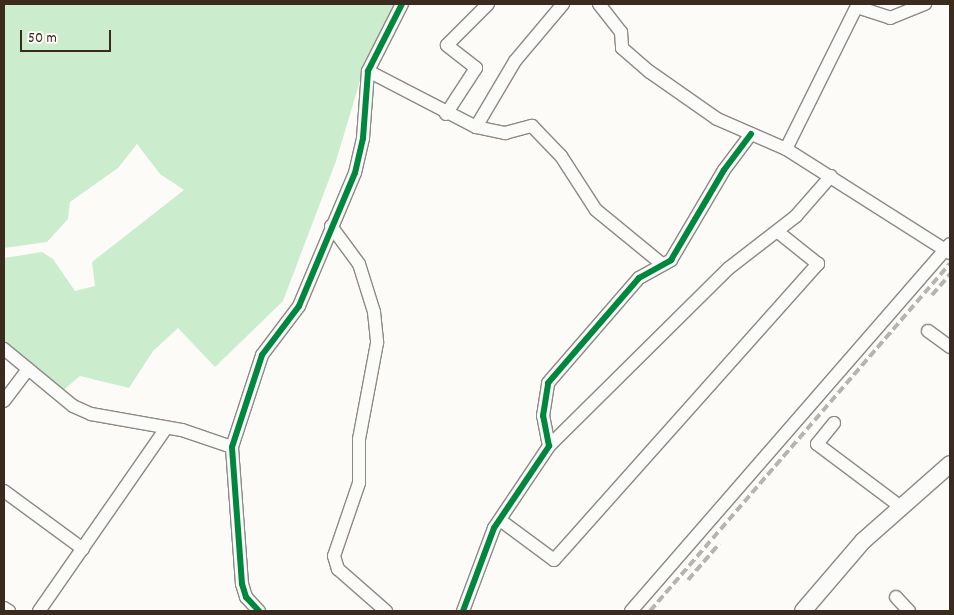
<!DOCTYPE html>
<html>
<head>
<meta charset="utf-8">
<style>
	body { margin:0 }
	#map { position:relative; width:954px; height:615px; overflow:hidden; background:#fcfbf8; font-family:Dekko,sans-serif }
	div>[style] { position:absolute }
	.green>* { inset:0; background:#cbedce }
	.roads { filter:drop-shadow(1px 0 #8d8985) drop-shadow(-1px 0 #8d8985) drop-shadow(0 1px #8d8985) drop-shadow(0 -1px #8d8985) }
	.minor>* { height:12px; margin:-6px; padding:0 6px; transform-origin:6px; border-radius:6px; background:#fbfbf9 }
	.major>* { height:16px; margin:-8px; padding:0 8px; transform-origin:8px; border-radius:8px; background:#fbfbf9 }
	.rail>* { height:4px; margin-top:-2px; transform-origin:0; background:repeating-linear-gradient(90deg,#b6b4b1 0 8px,transparent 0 12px) }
	.cycleway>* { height:6px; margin:-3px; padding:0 3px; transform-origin:3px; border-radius:3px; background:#00873e }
	span { translate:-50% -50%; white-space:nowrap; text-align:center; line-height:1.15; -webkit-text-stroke:4.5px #fdfcf7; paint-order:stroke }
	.frame { position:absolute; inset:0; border:5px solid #3b2a1e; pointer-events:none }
	.scale { position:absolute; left:20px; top:30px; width:91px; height:22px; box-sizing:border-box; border:2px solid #3b2a1e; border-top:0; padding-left:6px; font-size:15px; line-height:18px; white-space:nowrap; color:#3b2a1e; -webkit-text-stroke:4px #fdfcf7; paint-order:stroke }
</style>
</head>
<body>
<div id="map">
	<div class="green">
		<div style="clip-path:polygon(4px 4px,397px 4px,366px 61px,336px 161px,283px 301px,215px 367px,178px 328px,153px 351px,129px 388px,80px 376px,61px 392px,4px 342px,4px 258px,42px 252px,53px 259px,75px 291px,95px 286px,92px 262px,184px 190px,160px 174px,137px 144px,118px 168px,70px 202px,68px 219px,47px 242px,4px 248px)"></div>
	</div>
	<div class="roads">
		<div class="minor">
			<div style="left:599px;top:4px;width:36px;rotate:52deg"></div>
			<div style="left:621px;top:32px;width:16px;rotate:86deg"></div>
			<div style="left:622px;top:48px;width:37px;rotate:41deg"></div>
			<div style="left:650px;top:72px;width:82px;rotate:35deg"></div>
			<div style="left:717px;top:119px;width:75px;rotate:23.5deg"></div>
			<div style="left:786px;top:149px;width:194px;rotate:32.4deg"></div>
			<div style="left:857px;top:7px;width:35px;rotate:18deg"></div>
			<div style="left:890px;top:18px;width:38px;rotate:-22deg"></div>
			<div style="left:368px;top:71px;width:122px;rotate:27.4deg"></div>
			<div style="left:476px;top:127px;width:30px;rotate:12deg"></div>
			<div style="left:505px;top:133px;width:28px;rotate:-15deg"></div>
			<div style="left:532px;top:126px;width:42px;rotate:46deg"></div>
			<div style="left:561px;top:156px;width:64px;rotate:57.1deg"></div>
			<div style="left:596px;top:210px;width:85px;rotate:39.3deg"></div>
			<div style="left:446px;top:114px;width:55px;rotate:-56.9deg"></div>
			<div style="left:476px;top:68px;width:37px;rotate:-142deg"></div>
			<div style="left:447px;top:45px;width:58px;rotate:-45deg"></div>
			<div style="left:476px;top:127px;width:77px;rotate:-59.4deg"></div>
			<div style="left:515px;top:61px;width:75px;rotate:-49.9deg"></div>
			<div style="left:786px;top:149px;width:162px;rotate:-63.6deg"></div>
			<div style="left:331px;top:226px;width:47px;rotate:53.6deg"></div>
			<div style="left:359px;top:264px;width:50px;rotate:72.6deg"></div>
			<div style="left:374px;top:312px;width:31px;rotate:84deg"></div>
			<div style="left:377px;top:343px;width:98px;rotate:100.6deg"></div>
			<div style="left:359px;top:439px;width:44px;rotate:90deg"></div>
			<div style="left:359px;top:483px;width:77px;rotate:108.9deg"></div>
			<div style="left:334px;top:556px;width:14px;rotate:73deg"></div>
			<div style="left:338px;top:569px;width:64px;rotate:41.2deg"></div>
			<div style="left:928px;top:331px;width:27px;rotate:36deg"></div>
			<div style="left:4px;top:349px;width:89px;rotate:39.6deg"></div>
			<div style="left:73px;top:406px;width:20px;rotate:24deg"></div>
			<div style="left:91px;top:414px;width:92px;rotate:10deg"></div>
			<div style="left:182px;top:430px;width:53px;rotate:18.8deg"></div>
			<div style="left:4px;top:401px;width:40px;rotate:-53deg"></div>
			<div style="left:834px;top:423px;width:27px;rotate:129deg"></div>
			<div style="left:817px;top:444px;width:105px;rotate:36.9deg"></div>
			<div style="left:549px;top:446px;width:253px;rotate:-44.7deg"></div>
			<div style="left:729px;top:268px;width:85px;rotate:-37.8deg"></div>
			<div style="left:796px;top:216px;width:53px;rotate:-48.8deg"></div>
			<div style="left:4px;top:491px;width:98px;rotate:36.3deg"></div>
			<div style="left:500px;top:520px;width:67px;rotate:36.5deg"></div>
			<div style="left:554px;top:560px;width:397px;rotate:-48.3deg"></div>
			<div style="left:818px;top:264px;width:51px;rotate:-141.3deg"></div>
			<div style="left:896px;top:597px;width:19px;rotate:47deg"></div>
			<div style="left:4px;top:608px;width:6px;rotate:31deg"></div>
			<div style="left:39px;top:611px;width:223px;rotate:-55.2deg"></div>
			<div style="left:259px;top:611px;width:19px;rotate:-133deg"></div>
			<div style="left:246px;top:597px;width:14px;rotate:-107deg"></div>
			<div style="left:242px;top:584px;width:137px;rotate:-94.2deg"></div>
			<div style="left:232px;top:447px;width:97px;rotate:-71.9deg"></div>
			<div style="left:262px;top:355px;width:61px;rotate:-52.9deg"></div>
			<div style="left:299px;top:306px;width:144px;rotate:-67.2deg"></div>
			<div style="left:355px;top:173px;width:36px;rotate:-77deg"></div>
			<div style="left:363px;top:138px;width:67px;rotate:-85.7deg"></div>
			<div style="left:368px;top:71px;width:75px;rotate:-63.1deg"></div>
			<div style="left:463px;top:611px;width:89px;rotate:-69.5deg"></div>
			<div style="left:494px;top:528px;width:99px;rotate:-56.1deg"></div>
			<div style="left:549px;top:446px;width:31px;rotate:-101deg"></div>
			<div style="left:543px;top:416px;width:33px;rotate:-81deg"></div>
			<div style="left:548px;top:383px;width:139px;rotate:-49.1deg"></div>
			<div style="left:639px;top:278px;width:37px;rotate:-29deg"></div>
			<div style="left:671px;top:260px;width:104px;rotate:-59.5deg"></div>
			<div style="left:724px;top:170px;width:45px;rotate:-53.1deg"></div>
			<div style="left:631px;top:611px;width:486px;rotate:-49deg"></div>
		</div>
		<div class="major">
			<div style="left:803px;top:611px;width:92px;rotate:-49.4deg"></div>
			<div style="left:863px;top:541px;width:116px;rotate:-41.5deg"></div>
		</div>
	</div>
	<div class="rail">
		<div style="left:932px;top:295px;width:28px;rotate:-49deg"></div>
		<div style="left:688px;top:580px;width:48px;rotate:-49.3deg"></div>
		<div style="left:650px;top:611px;width:459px;rotate:-49.2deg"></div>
	</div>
	<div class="cycleway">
		<div style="left:259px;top:611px;width:19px;rotate:-133deg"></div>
		<div style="left:246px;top:597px;width:14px;rotate:-107deg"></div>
		<div style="left:242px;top:584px;width:137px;rotate:-94.2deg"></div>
		<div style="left:232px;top:447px;width:97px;rotate:-71.9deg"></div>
		<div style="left:262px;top:355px;width:61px;rotate:-52.9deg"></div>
		<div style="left:299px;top:306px;width:144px;rotate:-67.2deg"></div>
		<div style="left:355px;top:173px;width:36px;rotate:-77deg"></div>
		<div style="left:363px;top:138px;width:67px;rotate:-85.7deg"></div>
		<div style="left:368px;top:71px;width:75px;rotate:-63.1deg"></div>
		<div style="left:463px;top:611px;width:89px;rotate:-69.5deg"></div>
		<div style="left:494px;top:528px;width:99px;rotate:-56.1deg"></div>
		<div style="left:549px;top:446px;width:31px;rotate:-101deg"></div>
		<div style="left:543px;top:416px;width:33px;rotate:-81deg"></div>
		<div style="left:548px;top:383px;width:139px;rotate:-49.1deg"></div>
		<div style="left:639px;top:278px;width:37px;rotate:-29deg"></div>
		<div style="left:671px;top:260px;width:104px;rotate:-59.5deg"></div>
		<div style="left:724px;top:170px;width:45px;rotate:-53.1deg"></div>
	</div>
	<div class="frame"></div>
	<div class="scale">50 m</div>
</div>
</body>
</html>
